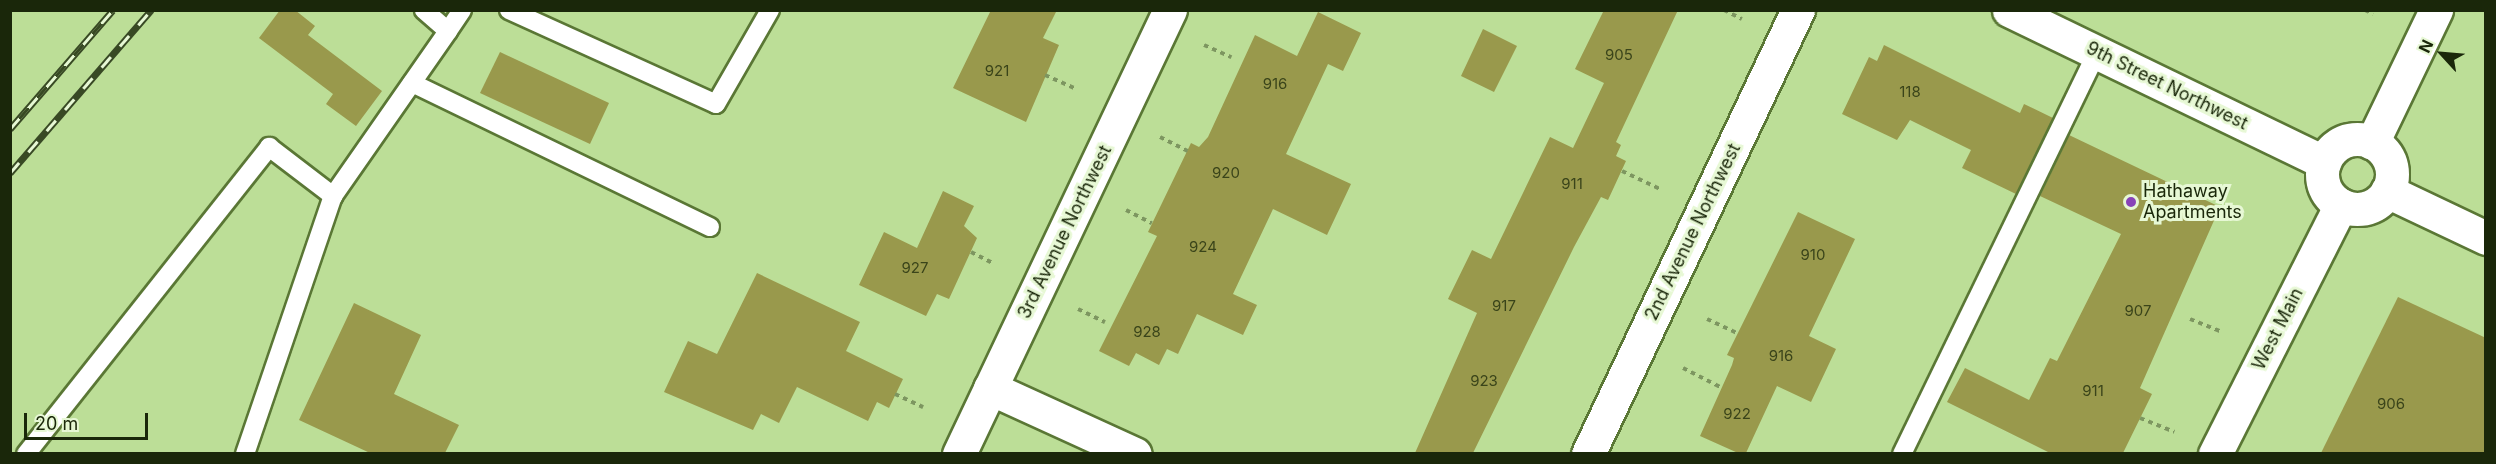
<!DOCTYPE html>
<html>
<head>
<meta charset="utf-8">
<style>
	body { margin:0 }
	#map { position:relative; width:2496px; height:464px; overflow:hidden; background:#bcde97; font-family:Inter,sans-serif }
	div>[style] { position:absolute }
	.building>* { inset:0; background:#99994c }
	.path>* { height:4px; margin-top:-2px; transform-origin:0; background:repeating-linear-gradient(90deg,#7d9660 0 4.5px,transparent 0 9px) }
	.roads { filter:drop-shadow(2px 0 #5a7735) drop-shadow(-2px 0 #5a7735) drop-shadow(0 2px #5a7735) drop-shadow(0 -2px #5a7735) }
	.lane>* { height:18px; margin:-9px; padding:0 9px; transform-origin:9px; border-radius:9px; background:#fff }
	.street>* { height:33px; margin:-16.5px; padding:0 16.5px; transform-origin:16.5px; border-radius:16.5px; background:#fff }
	.street>.ring { margin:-16.5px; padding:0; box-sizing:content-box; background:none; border:33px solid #fff; border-radius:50% }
	.rail>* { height:7px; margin-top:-3.5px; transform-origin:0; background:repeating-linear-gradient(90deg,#e7f8d5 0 14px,#384924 0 28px); box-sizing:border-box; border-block:2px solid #384924 }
	.dots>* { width:16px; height:16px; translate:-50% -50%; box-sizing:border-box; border:3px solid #e7f8d5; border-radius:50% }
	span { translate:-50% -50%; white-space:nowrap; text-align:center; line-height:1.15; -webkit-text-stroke:6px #e7f8d5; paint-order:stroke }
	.number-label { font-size:15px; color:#3a441a }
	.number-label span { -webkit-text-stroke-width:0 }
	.street-label { font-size:18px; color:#1a270a }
	.poi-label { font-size:18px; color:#1a270a }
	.left { translate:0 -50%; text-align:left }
	.frame { position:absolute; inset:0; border:12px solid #1a270a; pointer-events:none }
	.north { position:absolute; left:2412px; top:24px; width:60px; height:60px; -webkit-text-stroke:4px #e7f8d5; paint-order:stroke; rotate:296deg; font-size:16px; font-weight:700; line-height:24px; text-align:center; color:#1a270a }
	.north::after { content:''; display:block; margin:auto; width:21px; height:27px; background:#1a270a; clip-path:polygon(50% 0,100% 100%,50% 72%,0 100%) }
	.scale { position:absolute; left:24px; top:413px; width:124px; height:27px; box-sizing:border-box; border:3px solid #1a270a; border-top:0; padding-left:8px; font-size:18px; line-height:21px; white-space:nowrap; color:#1a270a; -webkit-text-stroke:4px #e7f8d5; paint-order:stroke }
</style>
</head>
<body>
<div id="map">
	<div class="building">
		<div style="clip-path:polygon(280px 10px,295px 10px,315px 26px,308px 35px,382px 91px,356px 126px,326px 104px,333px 94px,259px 38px)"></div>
		<div style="clip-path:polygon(991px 10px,1057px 10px,1043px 38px,1059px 45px,1026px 122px,953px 88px)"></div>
		<div style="clip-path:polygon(1604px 10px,1678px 10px,1616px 142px,1621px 145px,1616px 156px,1626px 161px,1608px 200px,1601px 197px,1574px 247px,1473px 453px,1415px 453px,1477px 313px,1448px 299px,1472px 250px,1491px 259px,1550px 137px,1573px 148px,1604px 83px,1575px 69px)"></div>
		<div style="clip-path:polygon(1318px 12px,1361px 33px,1343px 71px,1328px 64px,1286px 154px,1351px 184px,1327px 235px,1273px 209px,1233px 294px,1257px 305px,1243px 335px,1197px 314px,1178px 354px,1167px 349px,1159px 365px,1136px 353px,1129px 366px,1099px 351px,1157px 236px,1148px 232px,1191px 143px,1199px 147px,1208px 137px,1255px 35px,1297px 56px)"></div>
		<div style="clip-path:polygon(1483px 29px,1517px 46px,1494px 92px,1461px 76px)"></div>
		<div style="clip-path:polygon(1884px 45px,2020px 113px,2024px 104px,2053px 118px,2016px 194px,1962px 168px,1971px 150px,1910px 120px,1897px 140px,1842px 114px,1869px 57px,1877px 61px)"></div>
		<div style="clip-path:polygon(500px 52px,609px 103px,590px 144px,480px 93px)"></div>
		<div style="clip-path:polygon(2069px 135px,2220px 207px,2140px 388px,2152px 394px,2123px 453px,2050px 453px,1947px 402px,1965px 368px,2029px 400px,2050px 358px,2057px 361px,2121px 234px,2040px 196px)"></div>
		<div style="clip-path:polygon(943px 191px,974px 206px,964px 226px,977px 238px,949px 299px,937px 294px,926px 316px,859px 285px,884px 232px,917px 248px)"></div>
		<div style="clip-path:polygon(1798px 212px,1855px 239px,1809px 336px,1836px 349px,1811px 402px,1777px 386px,1746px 453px,1738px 453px,1700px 436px,1732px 365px,1734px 358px,1727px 355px)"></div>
		<div style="clip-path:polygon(757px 273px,860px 322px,846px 351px,903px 379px,889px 408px,877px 402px,868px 421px,797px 387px,779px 423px,761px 414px,753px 430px,664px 392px,688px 341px,717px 354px)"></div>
		<div style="clip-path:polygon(2398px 297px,2486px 338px,2486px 453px,2321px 453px)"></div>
		<div style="clip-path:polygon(354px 303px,421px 335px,394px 394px,459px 425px,445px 453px,370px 453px,299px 420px)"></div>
	</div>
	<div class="path">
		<div style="left:1724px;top:10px;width:20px;rotate:27deg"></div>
		<div style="left:2365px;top:10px;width:9px;rotate:27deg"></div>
		<div style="left:1204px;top:45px;width:30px;rotate:24deg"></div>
		<div style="left:1045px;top:75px;width:34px;rotate:24deg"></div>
		<div style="left:1160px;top:137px;width:31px;rotate:27deg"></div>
		<div style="left:1622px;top:171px;width:42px;rotate:25.3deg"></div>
		<div style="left:1126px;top:210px;width:29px;rotate:27deg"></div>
		<div style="left:971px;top:252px;width:25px;rotate:27deg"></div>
		<div style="left:1078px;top:309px;width:30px;rotate:26deg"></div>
		<div style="left:1707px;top:319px;width:33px;rotate:25deg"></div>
		<div style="left:2190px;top:319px;width:35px;rotate:22deg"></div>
		<div style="left:1683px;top:368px;width:44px;rotate:27.1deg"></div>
		<div style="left:895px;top:394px;width:31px;rotate:25deg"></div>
		<div style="left:2140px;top:418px;width:37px;rotate:22deg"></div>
	</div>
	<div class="roads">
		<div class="lane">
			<div style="left:509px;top:10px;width:227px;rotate:24.4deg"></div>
			<div style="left:716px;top:104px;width:108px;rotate:-60.1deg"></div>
			<div style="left:448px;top:31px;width:25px;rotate:-56deg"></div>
			<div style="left:412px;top:83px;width:331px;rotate:25.8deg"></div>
			<div style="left:26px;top:454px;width:392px;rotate:-51.6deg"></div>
			<div style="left:269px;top:147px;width:81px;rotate:37.4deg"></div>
			<div style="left:333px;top:196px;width:201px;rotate:-55.1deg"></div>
			<div style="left:448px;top:31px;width:32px;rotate:-139deg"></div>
			<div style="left:245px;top:454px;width:273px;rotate:-71.2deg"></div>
			<div style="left:1902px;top:454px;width:447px;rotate:-64.1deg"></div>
		</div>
		<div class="street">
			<div style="left:2009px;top:10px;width:350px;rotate:25.8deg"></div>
			<div class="ring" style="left:2322px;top:139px;width:37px;height:37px"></div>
			<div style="left:2372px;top:143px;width:148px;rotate:-64.3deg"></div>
			<div style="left:2387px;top:191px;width:110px;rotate:25.4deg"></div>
			<div style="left:990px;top:388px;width:159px;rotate:24.5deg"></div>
			<div style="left:959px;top:454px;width:492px;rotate:-64.6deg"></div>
			<div style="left:1588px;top:454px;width:491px;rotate:-64.7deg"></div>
			<div style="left:2215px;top:454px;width:279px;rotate:-63.2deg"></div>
		</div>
	</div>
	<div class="rail">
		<div style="left:10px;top:129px;width:157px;rotate:-49.1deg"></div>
		<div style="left:10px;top:173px;width:216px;rotate:-49.1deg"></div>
	</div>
	<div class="dots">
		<div style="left:2131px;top:202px;background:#8843b7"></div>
	</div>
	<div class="number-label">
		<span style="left:1619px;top:55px">905</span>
		<span style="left:997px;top:71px">921</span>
		<span style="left:1275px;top:84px">916</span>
		<span style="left:1910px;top:92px">118</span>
		<span style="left:1226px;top:173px">920</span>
		<span style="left:1572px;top:184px">911</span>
		<span style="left:1203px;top:247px">924</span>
		<span style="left:1813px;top:255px">910</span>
		<span style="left:915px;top:268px">927</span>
		<span style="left:1504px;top:306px">917</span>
		<span style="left:2138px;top:311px">907</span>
		<span style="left:1147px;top:332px">928</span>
		<span style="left:1781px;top:356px">916</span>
		<span style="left:1484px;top:381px">923</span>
		<span style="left:2093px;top:391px">911</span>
		<span style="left:2391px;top:404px">906</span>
		<span style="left:1737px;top:414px">922</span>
	</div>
	<div class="street-label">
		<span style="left:2167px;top:86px;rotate:26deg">9th Street Northwest</span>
		<span style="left:1065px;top:232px;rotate:-64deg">3rd Avenue Northwest</span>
		<span style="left:1693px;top:232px;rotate:-64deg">2nd Avenue Northwest</span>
		<span style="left:2278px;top:329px;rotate:-63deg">West Main</span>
	</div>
	<div class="poi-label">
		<span class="left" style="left:2143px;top:202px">Hathaway<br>Apartments</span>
	</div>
	<div class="frame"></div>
	<div class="north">N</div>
	<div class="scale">20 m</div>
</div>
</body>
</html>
